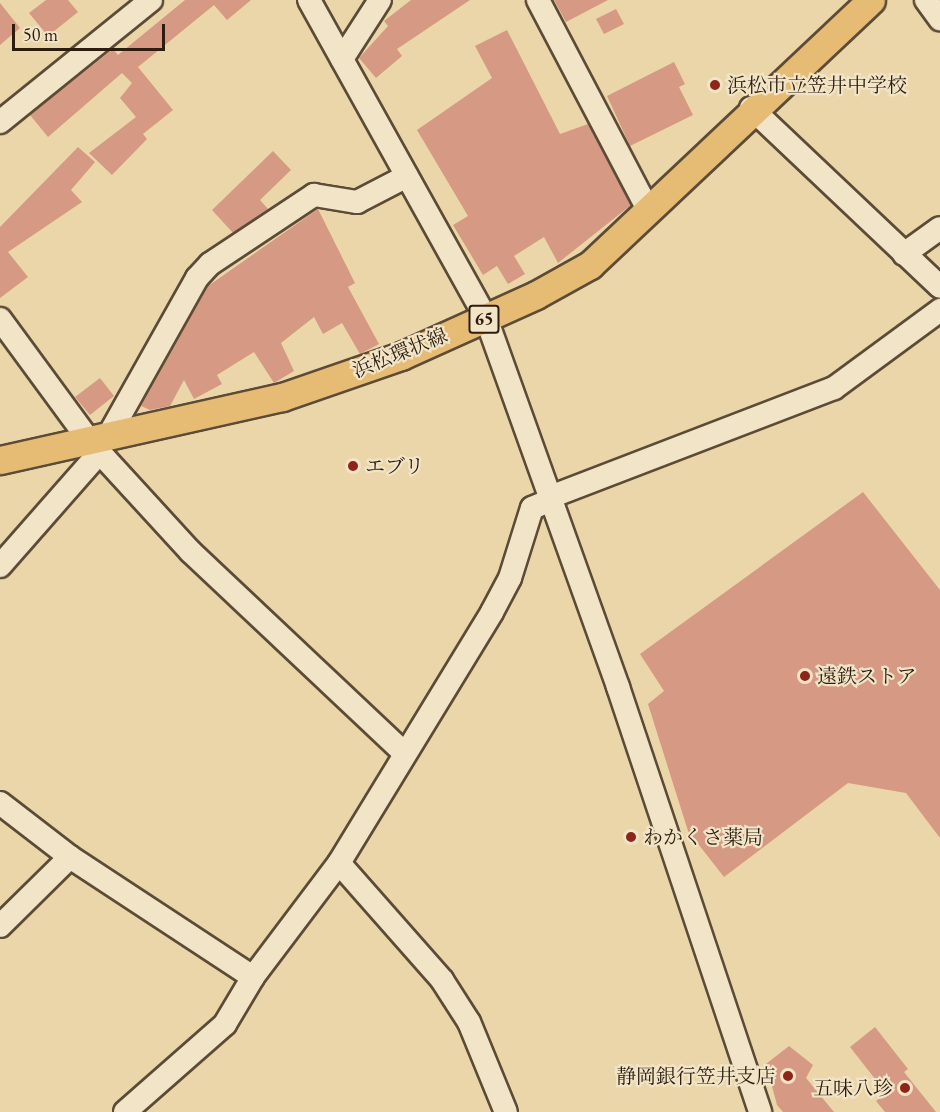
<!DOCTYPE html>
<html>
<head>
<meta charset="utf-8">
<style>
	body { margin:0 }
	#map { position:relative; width:940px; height:1112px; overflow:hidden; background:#ebd6a9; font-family:"EB Garamond","Noto Serif JP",serif }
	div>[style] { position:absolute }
	.building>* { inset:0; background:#d69983 }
	.roads { filter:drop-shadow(2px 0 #5c4b36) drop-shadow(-2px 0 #5c4b36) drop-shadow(0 2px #5c4b36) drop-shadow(0 -2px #5c4b36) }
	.minor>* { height:22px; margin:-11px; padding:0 11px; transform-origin:11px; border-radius:11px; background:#f2e4c7 }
	.major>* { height:27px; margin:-13.5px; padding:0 13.5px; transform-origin:13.5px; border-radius:13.5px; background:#e6bb74 }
	.dots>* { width:16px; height:16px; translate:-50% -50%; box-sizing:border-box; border:3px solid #f2e4c7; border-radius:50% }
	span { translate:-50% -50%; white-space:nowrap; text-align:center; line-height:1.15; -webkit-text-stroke:4.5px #f2e4c7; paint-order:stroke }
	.shield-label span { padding:2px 4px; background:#f2e4c7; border:2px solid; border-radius:4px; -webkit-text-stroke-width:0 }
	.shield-label { font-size:18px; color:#2c1d10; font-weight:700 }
	.poi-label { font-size:20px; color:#2c1d10 }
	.left { translate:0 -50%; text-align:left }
	.right { translate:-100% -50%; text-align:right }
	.street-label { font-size:20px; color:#2c1d10 }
	.scale { position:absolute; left:12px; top:24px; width:153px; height:27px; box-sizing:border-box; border:3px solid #2c1d10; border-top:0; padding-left:8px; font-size:18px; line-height:21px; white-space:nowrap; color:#2c1d10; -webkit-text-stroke:4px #f2e4c7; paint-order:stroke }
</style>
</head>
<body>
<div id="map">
	<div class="building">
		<div style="clip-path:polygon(46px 0,68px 0,78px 12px,48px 36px,29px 13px)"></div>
		<div style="clip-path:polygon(185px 0,251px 0,227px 20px,214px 5px,138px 67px,173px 110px,143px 134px,147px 139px,112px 175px,89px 153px,136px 117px,120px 98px,132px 83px,122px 73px,48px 137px,30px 115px,113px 49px,118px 55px)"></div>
		<div style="clip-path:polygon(411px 0,470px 0,397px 49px,402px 56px,376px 78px,359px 58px,388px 26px,384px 21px)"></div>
		<div style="clip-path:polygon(554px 0,608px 0,566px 22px)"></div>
		<div style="clip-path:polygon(0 3px,20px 28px,0 45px)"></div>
		<div style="clip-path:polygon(616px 9px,624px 24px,604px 34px,596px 19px)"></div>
		<div style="clip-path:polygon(507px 30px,560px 134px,588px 124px,631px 205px,558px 263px,544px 237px,514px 256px,525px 274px,508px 284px,497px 266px,483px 275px,453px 225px,468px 216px,417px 130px,492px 78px,475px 46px)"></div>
		<div style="clip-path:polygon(674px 62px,685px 84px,679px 87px,693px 115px,630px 146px,607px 96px)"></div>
		<div style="clip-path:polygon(78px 147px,95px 162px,71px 190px,82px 202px,8px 252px,28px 277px,0 298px,0 227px)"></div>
		<div style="clip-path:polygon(273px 151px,291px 170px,260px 200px,268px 209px,233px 233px,212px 210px)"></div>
		<div style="clip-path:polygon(318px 209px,355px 283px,348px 287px,379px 344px,360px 354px,342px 323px,323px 334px,314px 317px,281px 343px,294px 371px,274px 383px,254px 352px,217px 375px,222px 384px,194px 399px,184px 380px,170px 406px,150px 410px,141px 406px,208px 286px)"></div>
		<div style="clip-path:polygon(100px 378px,114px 396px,90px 415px,75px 397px)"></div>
		<div style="clip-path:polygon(863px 492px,940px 590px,940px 838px,906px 793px,848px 783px,724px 877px,688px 831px,648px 704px,664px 691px,640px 654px)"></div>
		<div style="clip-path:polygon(875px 1027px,908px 1069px,904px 1072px,936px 1112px,885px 1112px,876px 1101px,886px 1093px,850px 1047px)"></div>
		<div style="clip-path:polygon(789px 1046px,813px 1065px,806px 1078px,834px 1112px,783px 1112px,777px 1105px,766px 1064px)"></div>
	</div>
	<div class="roads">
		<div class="minor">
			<div style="left:309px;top:0;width:364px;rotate:60.9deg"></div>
			<div style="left:486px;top:318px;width:392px;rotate:70.3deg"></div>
			<div style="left:618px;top:687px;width:448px;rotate:71.5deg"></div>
			<div style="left:538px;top:0;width:238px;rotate:62.3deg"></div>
			<div style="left:926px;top:0;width:24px;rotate:54deg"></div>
			<div style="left:342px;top:59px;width:70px;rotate:-57.2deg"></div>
			<div style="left:751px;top:108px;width:260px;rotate:43.4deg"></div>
			<div style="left:0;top:122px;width:194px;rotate:-38.9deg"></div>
			<div style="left:904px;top:254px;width:44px;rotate:-35.8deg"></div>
			<div style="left:0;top:319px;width:154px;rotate:53.7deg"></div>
			<div style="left:91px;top:443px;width:148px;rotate:47.5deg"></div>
			<div style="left:191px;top:552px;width:290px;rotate:43.3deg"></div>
			<div style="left:110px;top:433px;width:178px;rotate:-60.7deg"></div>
			<div style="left:197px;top:278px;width:19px;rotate:-47deg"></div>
			<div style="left:210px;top:264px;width:125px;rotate:-33.6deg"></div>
			<div style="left:314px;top:195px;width:44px;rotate:9.2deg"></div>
			<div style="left:357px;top:202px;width:56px;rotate:-27.5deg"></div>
			<div style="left:550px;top:497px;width:304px;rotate:-21deg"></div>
			<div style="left:834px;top:388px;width:132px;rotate:-36.3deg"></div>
			<div style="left:0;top:566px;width:152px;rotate:-48.7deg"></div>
			<div style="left:0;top:803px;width:88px;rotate:37.6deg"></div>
			<div style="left:70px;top:857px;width:98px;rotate:135.4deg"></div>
			<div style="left:70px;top:857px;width:219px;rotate:33.3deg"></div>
			<div style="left:253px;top:977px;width:143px;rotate:-53deg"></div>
			<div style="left:339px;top:863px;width:156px;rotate:48.6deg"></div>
			<div style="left:442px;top:980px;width:50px;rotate:57.3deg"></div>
			<div style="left:469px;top:1022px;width:97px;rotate:67.7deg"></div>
			<div style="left:339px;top:863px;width:294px;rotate:-58.6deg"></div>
			<div style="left:492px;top:612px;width:38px;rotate:-62deg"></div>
			<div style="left:510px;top:578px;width:73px;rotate:-72.6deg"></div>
			<div style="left:532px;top:508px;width:21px;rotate:-23deg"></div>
			<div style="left:125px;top:1112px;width:133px;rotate:-41.3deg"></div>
			<div style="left:225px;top:1024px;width:55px;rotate:-59.2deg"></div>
		</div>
		<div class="major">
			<div style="left:0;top:460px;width:289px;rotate:-12.6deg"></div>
			<div style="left:282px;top:397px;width:126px;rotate:-19deg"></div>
			<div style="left:401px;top:356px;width:148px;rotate:-24.3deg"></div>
			<div style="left:536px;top:295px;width:62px;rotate:-29.1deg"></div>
			<div style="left:590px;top:265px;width:386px;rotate:-43.3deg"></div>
		</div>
	</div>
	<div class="dots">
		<div style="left:715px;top:85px;background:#8f2418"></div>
		<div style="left:353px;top:466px;background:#8f2418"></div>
		<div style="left:805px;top:676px;background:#8f2418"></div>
		<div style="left:631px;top:837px;background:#8f2418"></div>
		<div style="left:788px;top:1076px;background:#8f2418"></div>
		<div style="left:905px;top:1088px;background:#8f2418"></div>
	</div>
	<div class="shield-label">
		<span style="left:484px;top:319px">65</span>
	</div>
	<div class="poi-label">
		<span class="left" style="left:727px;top:85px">浜松市立笠井中学校</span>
		<span class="left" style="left:365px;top:466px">エブリ</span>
		<span class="left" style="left:817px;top:676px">遠鉄ストア</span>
		<span class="left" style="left:643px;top:837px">わかくさ薬局</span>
		<span class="right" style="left:776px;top:1076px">静岡銀行笠井支店</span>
		<span class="right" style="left:893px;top:1088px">五味八珍</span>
	</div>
	<div class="street-label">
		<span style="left:400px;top:353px;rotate:-22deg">浜松環状線</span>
	</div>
	<div class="scale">50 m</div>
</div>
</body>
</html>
